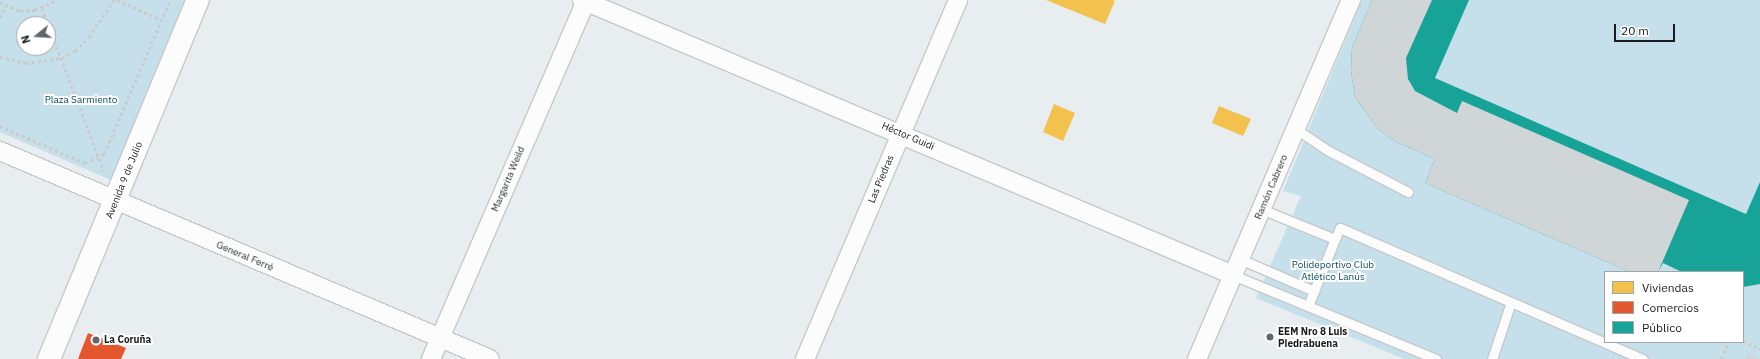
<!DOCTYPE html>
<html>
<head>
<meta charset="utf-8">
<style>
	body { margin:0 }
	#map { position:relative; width:1760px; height:359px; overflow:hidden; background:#e8eef0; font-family:"IBM Plex Sans",sans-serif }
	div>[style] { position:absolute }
	.green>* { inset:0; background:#c5e0ea }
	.homes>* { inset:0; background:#f2c14e }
	.shops>* { inset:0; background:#e4572e }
	.public>* { inset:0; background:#17a398 }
	.building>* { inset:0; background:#d0d5d7 }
	.path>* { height:2.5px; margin-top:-1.25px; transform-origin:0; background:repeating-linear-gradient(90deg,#cacccc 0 3px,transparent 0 6px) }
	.roads { filter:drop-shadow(1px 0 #c5c9cb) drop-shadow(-1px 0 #c5c9cb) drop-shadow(0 1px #c5c9cb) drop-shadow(0 -1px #c5c9cb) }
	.service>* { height:9px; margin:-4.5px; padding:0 4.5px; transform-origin:4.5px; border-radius:4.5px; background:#fcfcfd }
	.minor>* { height:18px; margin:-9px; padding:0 9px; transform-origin:9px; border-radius:9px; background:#fcfcfd }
	.tertiary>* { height:22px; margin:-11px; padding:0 11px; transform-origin:11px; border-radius:11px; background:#fcfcfd }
	.dots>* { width:11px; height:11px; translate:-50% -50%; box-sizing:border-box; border:2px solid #fff; border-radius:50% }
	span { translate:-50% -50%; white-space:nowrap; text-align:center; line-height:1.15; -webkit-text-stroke:4px #fff; paint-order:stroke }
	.park-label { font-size:10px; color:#0b4c61 }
	.street-label { font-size:10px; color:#1a1d1f }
	.poi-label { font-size:10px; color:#1a1d1f; font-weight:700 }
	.left { translate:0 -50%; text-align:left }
	.legend { position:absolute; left:1604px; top:271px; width:140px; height:72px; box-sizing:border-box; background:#fff; border:1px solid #a3a5a5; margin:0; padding:5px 7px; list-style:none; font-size:12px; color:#1a1d1f }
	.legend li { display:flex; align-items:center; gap:8px; height:20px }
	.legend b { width:20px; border:1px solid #a3a5a5 }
	.north { position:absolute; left:16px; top:16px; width:40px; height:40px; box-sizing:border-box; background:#fff; border:1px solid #a3a5a5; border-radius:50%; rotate:252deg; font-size:11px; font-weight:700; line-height:16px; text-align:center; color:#1a1d1f }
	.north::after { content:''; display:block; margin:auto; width:14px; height:18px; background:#626668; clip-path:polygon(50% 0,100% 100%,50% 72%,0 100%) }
	.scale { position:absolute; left:1614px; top:24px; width:61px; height:18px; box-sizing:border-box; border:2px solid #1a1d1f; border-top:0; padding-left:5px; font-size:12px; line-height:14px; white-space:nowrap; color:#1a1d1f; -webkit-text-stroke:3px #fff; paint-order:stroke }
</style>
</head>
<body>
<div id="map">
	<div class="green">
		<div style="clip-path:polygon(evenodd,0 0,189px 0,113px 181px,0 132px,0 0,24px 24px,48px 24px,48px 48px,24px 48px,24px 24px)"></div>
		<div style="clip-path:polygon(evenodd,1362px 0,1760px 0,1760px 359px,1404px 359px,1256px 298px,1301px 196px,1283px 191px,1362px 0,1605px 272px,1743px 272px,1743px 342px,1605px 342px,1605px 272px)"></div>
	</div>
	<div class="homes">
		<div style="clip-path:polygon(1046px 0,1112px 0,1115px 1px,1105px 24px)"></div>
		<div style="clip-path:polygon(1054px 104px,1075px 113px,1063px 141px,1043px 132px)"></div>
		<div style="clip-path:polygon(1219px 106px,1251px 119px,1243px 136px,1212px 123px)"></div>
	</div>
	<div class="shops">
		<div style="clip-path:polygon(88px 333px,126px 348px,121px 359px,78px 359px)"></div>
	</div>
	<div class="public">
		<div style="clip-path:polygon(1372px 0,1469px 0,1435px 78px,1746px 214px,1760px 182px,1760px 284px,1743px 287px,1743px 272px,1682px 272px,1663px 263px,1658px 272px,1630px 272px,1425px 183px,1435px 159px,1394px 141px,1378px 129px,1355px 97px,1351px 71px,1352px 48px)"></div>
	</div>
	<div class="building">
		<div style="clip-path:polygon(1372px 0,1432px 0,1406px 58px,1408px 79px,1415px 91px,1457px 113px,1462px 101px,1689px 200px,1658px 272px,1630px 272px,1425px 183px,1435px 159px,1394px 141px,1378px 129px,1355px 97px,1351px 71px,1352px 48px)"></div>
		<div style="clip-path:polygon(1748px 354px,1759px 359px,1746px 359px)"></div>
	</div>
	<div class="path">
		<div style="left:117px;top:0;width:49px;rotate:24deg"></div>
		<div style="left:0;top:2px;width:22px;rotate:24deg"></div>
		<div style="left:20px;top:11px;width:15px;rotate:-4deg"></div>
		<div style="left:35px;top:10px;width:23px;rotate:-25deg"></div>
		<div style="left:42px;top:8px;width:17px;rotate:69deg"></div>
		<div style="left:0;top:18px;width:13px;rotate:-67deg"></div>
		<div style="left:48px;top:24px;width:157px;rotate:69.1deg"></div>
		<div style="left:0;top:57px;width:27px;rotate:13deg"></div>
		<div style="left:26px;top:63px;width:36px;rotate:-8deg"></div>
		<div style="left:62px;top:58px;width:15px;rotate:-28deg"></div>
		<div style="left:75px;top:51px;width:20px;rotate:-45deg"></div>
		<div style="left:89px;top:37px;width:45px;rotate:-56deg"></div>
		<div style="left:0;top:126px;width:93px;rotate:23.5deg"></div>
		<div style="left:85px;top:163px;width:21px;rotate:-25deg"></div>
		<div style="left:104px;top:154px;width:168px;rotate:-66.8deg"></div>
		<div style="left:1743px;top:341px;width:19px;rotate:25deg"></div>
		<div style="left:1721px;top:359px;width:19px;rotate:-65deg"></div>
	</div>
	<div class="roads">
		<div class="service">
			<div style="left:1296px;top:129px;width:40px;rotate:34deg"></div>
			<div style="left:1329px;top:151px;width:89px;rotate:27.4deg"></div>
			<div style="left:1261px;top:209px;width:80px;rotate:22.1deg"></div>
			<div style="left:1335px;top:239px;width:12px;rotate:-66deg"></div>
			<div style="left:1340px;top:228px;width:330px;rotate:23.4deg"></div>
			<div style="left:1240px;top:259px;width:81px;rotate:23.4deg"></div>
			<div style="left:1233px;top:275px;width:220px;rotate:22.5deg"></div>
			<div style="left:1308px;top:306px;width:72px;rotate:-68.1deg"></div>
			<div style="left:1492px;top:359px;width:60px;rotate:-71.6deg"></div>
		</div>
		<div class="minor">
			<div style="left:582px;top:0;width:707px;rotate:22.9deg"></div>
			<div style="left:0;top:151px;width:532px;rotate:23deg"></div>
			<div style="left:431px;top:359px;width:391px;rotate:-66.6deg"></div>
			<div style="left:805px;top:359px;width:390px;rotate:-66.9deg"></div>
			<div style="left:1197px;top:359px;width:391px;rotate:-66.8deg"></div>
		</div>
		<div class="tertiary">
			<div style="left:49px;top:359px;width:389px;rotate:-67.5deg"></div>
		</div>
	</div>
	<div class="dots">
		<div style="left:1270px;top:337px;background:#626668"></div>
		<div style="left:96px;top:340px;background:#626668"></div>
	</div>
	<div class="park-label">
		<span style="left:81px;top:100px">Plaza Sarmiento</span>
		<span style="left:1333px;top:270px">Polideportivo Club<br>Atlético Lanús</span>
	</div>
	<div class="street-label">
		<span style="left:908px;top:136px;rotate:23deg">Héctor Guidi</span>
		<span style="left:508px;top:179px;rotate:-67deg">Margarita Weild</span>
		<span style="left:881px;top:179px;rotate:-67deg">Las Piedras</span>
		<span style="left:124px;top:180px;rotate:-68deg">Avenida 9 de Julio</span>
		<span style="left:1271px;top:187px;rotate:-67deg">Ramón Cabrero</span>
		<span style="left:245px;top:256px;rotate:23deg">General Ferré</span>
	</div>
	<div class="poi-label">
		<span class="left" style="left:1278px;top:337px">EEM Nro 8 Luis<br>Piedrabuena</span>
		<span class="left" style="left:104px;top:340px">La Coruña</span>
	</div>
	<ul class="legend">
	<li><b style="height:11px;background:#f2c14e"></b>Viviendas</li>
	<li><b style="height:11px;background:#e4572e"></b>Comercios</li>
	<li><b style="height:11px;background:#17a398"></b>Público</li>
	</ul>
	<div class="north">N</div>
	<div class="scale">20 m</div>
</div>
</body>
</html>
